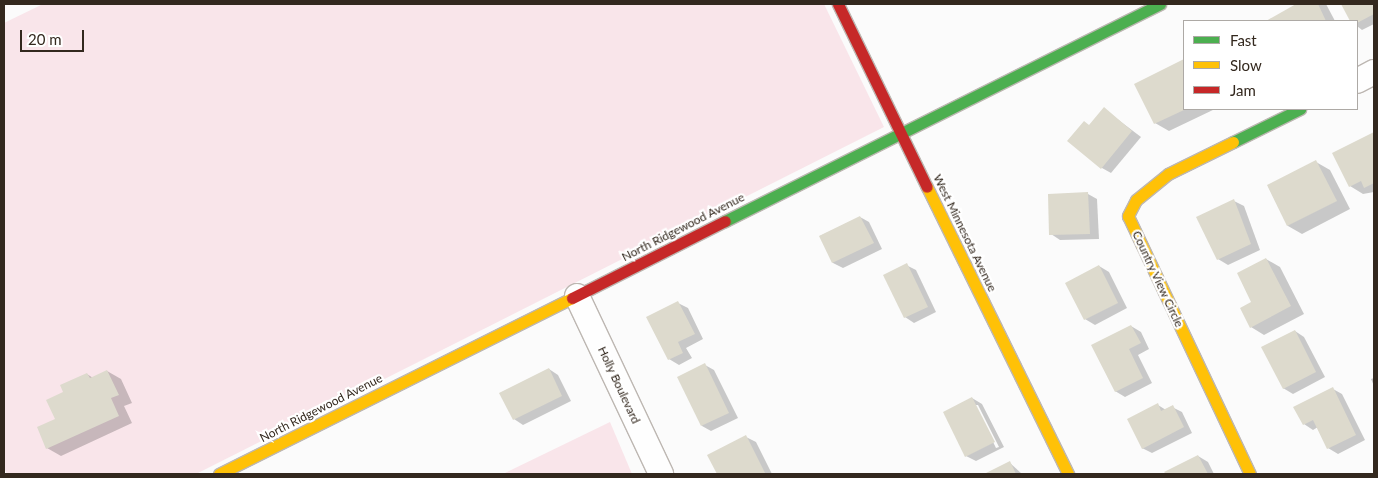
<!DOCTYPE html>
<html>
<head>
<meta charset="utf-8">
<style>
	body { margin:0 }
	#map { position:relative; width:1378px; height:478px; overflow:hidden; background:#fbfbfb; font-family:Lato,sans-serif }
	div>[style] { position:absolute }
	.green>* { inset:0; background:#f9e5ea }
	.shadow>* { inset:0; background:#0003 }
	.building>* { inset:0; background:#dddacd }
	.roads { filter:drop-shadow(1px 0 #bdb7b2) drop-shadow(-1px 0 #bdb7b2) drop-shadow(0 1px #bdb7b2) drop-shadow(0 -1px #bdb7b2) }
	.street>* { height:24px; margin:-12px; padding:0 12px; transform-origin:12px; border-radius:12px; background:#fefefe }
	.fast>* { height:11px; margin:-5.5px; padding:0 5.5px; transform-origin:5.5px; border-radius:5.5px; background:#4caf50 }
	.slow>* { height:11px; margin:-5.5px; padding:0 5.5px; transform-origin:5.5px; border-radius:5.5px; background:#ffc107 }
	.jam>* { height:11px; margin:-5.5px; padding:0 5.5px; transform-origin:5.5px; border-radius:5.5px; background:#c62828 }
	span { translate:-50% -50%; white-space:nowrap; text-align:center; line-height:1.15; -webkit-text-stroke:4.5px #fff; paint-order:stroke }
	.street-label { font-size:12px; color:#33281e }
	.frame { position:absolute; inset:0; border:5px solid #33281e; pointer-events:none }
	.legend { position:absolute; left:1183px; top:20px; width:175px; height:90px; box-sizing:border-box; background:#fff; border:1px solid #ada9a5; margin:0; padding:6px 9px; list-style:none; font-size:15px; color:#33281e }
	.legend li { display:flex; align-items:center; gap:10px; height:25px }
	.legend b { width:25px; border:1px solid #ada9a5 }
	.scale { position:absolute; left:20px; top:30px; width:64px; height:22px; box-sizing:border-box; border:2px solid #33281e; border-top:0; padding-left:6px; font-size:15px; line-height:18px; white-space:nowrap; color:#33281e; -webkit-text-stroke:4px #fff; paint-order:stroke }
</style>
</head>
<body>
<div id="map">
	<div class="green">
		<div style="clip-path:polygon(43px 4px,824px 4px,884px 127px,196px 474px,7px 474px,4px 468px,4px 23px)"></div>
		<div style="clip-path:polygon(610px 422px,632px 474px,503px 474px)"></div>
	</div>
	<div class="shadow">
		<div style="clip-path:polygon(1299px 4px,1326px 4px,1335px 21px,1267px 21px)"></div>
		<div style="clip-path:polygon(1343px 4px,1374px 4px,1374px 24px,1362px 30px,1357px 26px,1357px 21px,1351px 21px)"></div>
		<div style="clip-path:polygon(1184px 61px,1184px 109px,1215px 109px,1169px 131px,1155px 123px)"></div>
		<div style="clip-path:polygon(1104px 109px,1141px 137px,1111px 173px,1102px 168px,1090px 126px)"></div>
		<div style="clip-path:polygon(1374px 133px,1374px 192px,1363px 194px,1350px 186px,1334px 153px)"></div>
		<div style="clip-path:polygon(1316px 162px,1330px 170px,1350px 209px,1302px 234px,1288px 226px,1268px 186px)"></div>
		<div style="clip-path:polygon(1088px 194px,1097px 199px,1099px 239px,1060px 240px,1051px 234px)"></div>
		<div style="clip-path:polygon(1234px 201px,1244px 206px,1260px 250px,1228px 265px,1218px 259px)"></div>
		<div style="clip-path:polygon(860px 217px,869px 222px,882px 249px,843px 268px,833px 263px,820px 236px)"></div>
		<div style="clip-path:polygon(1266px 259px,1280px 267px,1304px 314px,1264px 335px,1251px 327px,1253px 302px)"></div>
		<div style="clip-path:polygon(906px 265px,916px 270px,936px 312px,914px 323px,905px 317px)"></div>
		<div style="clip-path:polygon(1099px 266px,1109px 272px,1127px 308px,1095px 325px,1085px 319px)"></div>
		<div style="clip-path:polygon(678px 303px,688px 308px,703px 339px,686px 348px,692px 358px,679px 365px,669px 359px)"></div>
		<div style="clip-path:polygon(1131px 326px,1141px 332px,1149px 349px,1138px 355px,1152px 383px,1125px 397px,1115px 391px)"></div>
		<div style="clip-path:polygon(1295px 331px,1304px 337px,1325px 377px,1293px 394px,1283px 388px)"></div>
		<div style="clip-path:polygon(705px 365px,714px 370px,738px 418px,711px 431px,702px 426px)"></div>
		<div style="clip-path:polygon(549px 369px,558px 375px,571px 401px,523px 425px,514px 419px)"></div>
		<div style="clip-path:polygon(107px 371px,121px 379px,132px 403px,124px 406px,132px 423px,61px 456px,47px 448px,65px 392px,87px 374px,93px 378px)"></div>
		<div style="clip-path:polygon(1374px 378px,1374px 386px,1371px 379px)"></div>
		<div style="clip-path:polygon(1333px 389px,1342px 394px,1365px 440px,1338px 454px,1328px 448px,1318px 427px,1313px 430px,1304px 424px)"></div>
		<div style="clip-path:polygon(evenodd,972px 398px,982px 404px,1004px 447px,976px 461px,966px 456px,972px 398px,975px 405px,978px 405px,999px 447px,996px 448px,975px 405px)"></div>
		<div style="clip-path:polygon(1158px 405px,1166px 410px,1172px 407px,1182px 412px,1192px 433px,1152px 453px,1142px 448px)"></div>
		<div style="clip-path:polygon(746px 437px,756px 442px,772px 474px,718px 474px,709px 455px)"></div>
		<div style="clip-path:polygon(1198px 456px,1208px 462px,1214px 474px,1167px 474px)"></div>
		<div style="clip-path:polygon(1010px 463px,1022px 474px,987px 474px)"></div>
	</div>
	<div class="building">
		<div style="clip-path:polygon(1296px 4px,1318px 4px,1326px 21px,1266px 21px)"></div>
		<div style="clip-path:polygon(1341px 4px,1374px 4px,1374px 14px,1357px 23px,1350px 21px)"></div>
		<div style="clip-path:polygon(1184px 59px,1184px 110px,1154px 124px,1134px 84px)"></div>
		<div style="clip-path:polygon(1104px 107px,1132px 131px,1101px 169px,1067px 141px,1084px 121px,1089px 125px)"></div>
		<div style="clip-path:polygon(1374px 132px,1374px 183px,1364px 188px,1361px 181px,1349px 187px,1332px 153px)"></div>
		<div style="clip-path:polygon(1316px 160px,1337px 201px,1287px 226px,1267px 185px)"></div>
		<div style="clip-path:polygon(1088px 192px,1090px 234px,1049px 235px,1048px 194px)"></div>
		<div style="clip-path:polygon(1234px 199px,1251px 244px,1217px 260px,1196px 217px)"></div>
		<div style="clip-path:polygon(860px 216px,874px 243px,832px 263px,819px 236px)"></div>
		<div style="clip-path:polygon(1266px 258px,1291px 306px,1250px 328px,1240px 308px,1251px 302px,1237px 273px)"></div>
		<div style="clip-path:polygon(907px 263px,928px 307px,904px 318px,883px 275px)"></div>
		<div style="clip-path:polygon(1099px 265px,1118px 303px,1084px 320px,1065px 283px)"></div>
		<div style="clip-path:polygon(678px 301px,695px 334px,678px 342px,683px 353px,668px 360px,646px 317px)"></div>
		<div style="clip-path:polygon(1131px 325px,1141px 343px,1129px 349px,1143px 378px,1115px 392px,1091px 345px)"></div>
		<div style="clip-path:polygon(1295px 330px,1316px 372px,1283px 389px,1261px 347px)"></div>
		<div style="clip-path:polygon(705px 363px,729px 413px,701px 426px,677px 377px)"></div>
		<div style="clip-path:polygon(549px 368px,562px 396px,513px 420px,499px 393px)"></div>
		<div style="clip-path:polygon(107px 370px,119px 395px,111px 398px,119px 416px,46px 449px,37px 427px,55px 419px,46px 400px,63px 392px,60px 385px,87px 373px,90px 378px)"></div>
		<div style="clip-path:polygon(1333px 387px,1356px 435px,1327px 449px,1313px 420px,1303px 425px,1293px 407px)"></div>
		<div style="clip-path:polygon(972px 397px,995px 442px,965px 457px,943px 412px)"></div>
		<div style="clip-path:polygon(1158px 403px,1161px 411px,1173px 405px,1184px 427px,1142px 449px,1127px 419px)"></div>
		<div style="clip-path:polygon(746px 435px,765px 473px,717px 474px,707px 455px)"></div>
		<div style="clip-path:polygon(1198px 455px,1208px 474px,1166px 474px,1164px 472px)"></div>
		<div style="clip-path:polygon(1010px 461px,1016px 474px,984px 474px)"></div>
	</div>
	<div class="roads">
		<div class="street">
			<div style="left:1357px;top:81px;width:19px;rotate:-28deg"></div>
			<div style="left:577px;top:296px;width:197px;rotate:64.7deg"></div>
		</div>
		<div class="fast">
			<div style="left:1233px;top:142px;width:75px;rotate:-26.2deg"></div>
			<div style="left:725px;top:221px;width:486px;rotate:-26.5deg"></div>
		</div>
		<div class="slow">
			<div style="left:1233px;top:142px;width:72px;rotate:153.8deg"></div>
			<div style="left:1168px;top:174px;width:41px;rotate:140.9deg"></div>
			<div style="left:1136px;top:200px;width:18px;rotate:117deg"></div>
			<div style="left:1128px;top:216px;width:285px;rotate:64.7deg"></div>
			<div style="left:927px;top:187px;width:320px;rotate:63.8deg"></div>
			<div style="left:219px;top:474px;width:394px;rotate:-26.5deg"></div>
		</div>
		<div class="jam">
			<div style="left:838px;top:4px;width:203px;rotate:64.1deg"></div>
			<div style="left:572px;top:298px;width:171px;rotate:-26.7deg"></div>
		</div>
	</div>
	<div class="street-label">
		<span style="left:683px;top:227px;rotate:-27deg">North Ridgewood Avenue</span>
		<span style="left:965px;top:233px;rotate:64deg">West Minnesota Avenue</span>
		<span style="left:1158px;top:279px;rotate:65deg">Country View Circle</span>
		<span style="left:619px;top:385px;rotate:65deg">Holly Boulevard</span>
		<span style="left:321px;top:408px;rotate:-27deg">North Ridgewood Avenue</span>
	</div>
	<div class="frame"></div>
	<ul class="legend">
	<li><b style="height:6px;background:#4caf50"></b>Fast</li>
	<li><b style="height:6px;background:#ffc107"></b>Slow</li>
	<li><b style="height:6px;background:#c62828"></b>Jam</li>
	</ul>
	<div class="scale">20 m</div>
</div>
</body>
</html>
